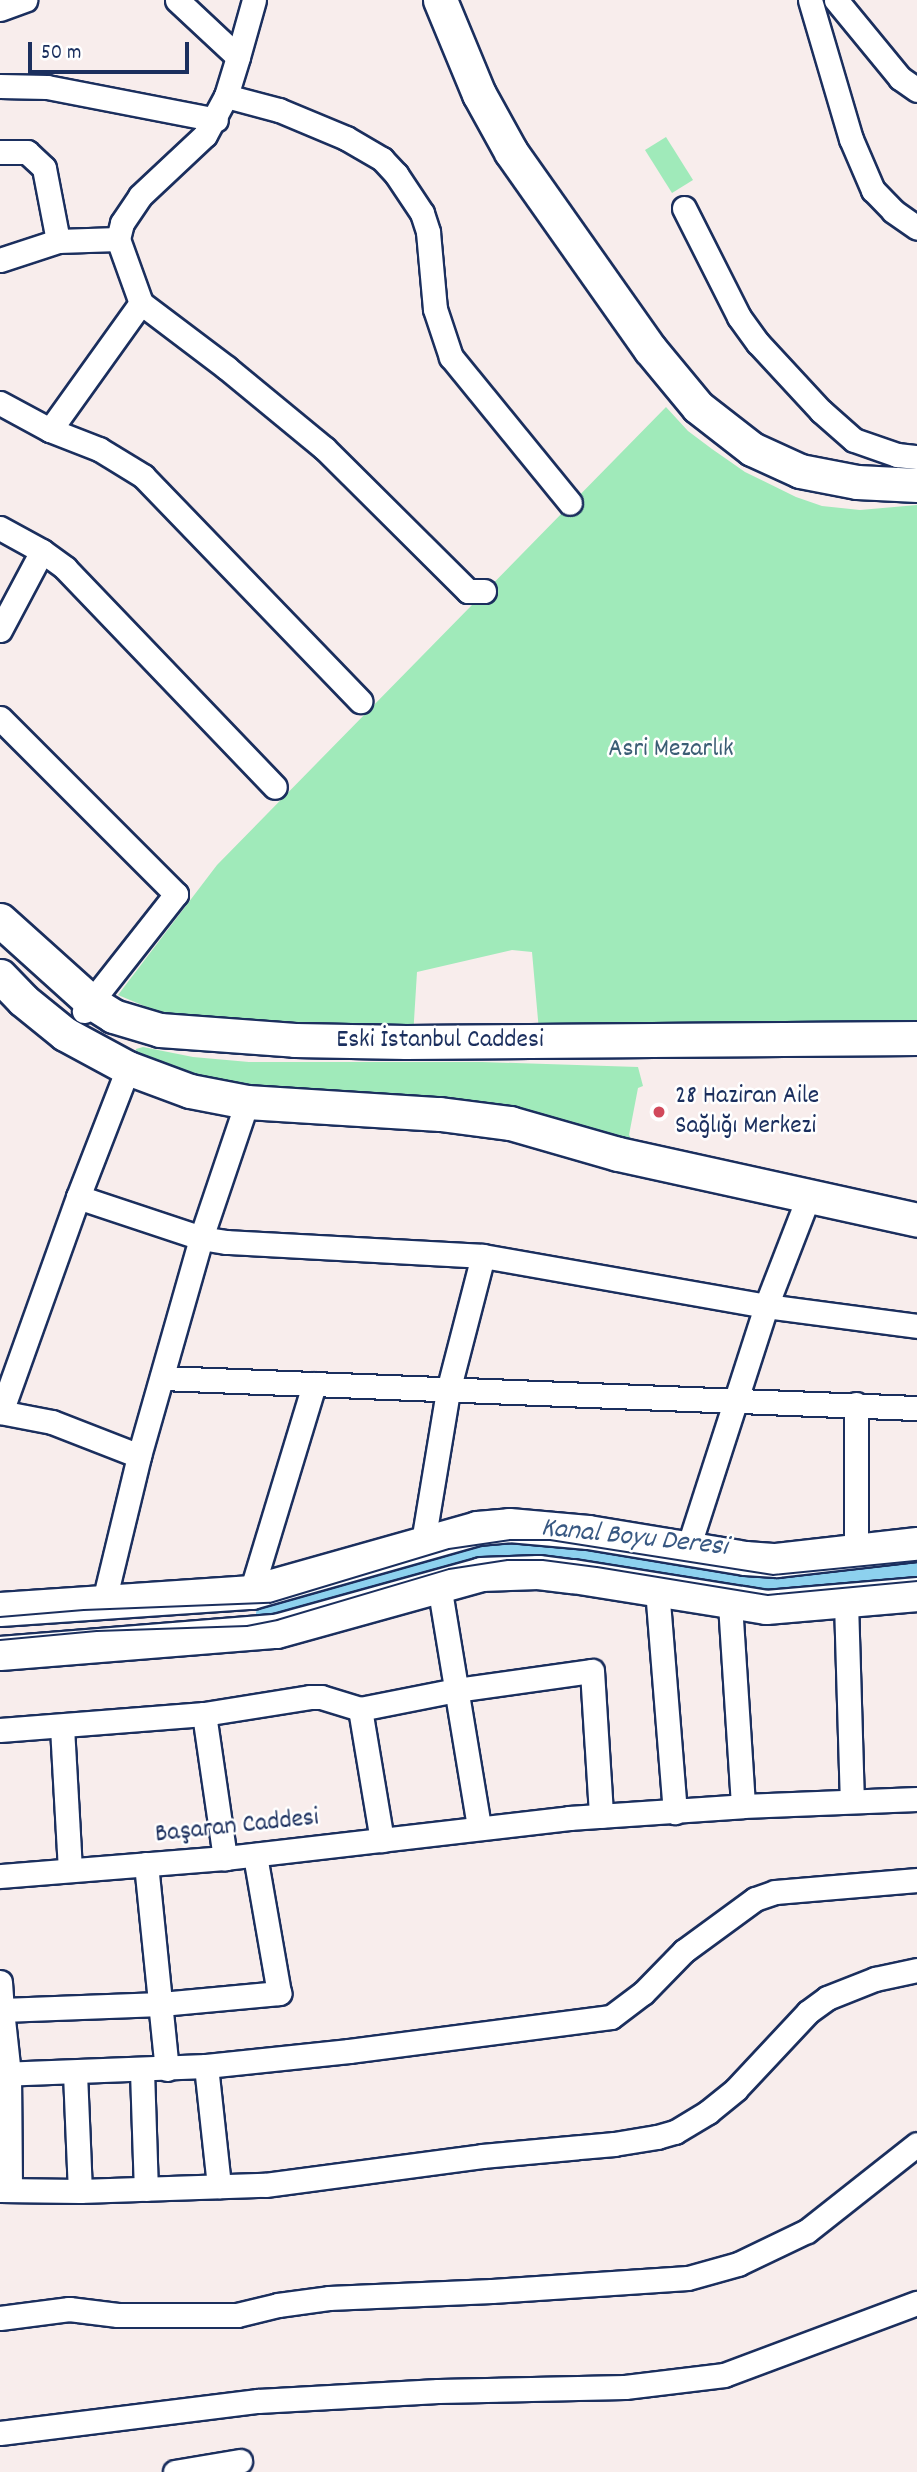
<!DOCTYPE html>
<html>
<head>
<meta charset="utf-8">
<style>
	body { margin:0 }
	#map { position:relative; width:917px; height:2472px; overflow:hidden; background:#f8edec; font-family:Dekko,sans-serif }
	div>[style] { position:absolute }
	.green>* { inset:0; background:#a0eaba }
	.canal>* { height:23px; margin:-11.5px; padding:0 11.5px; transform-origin:11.5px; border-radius:11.5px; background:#8dd1ee }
	.roads { filter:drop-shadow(2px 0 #1b2f5e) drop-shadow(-2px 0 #1b2f5e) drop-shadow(0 2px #1b2f5e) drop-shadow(0 -2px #1b2f5e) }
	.street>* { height:23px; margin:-11.5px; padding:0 11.5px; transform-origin:11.5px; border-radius:11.5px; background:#fff }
	.secondary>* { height:33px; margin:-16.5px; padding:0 16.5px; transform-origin:16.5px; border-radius:16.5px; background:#fff }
	.tram>* { height:2px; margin:-1px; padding:0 1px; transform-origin:1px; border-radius:1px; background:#1b2f5e }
	.dots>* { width:19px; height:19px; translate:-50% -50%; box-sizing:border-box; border:4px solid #fff; border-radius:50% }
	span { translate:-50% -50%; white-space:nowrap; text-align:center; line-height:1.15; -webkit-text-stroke:5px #fff; paint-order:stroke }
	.park-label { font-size:26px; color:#3c5e75 }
	.street-label { font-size:26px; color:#1b2f5e }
	.poi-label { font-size:26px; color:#1b2f5e }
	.left { translate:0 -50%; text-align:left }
	.water-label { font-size:28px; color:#385882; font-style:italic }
	.scale { position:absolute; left:28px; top:42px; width:161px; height:32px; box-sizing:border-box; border:4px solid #1b2f5e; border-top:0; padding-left:9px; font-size:21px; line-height:24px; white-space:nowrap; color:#1b2f5e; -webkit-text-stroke:5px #fff; paint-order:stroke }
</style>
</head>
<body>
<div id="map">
	<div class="green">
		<div style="clip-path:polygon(666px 137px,693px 180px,672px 193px,645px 150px)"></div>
		<div style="clip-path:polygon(666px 407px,688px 431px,712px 449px,745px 472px,796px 497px,822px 506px,860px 510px,917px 505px,917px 1032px,539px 1031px,532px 952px,512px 950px,417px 972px,413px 1037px,207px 1023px,161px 1013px,118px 995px,217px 865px)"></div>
		<div style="clip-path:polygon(143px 1047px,193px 1057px,249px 1062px,482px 1062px,638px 1067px,643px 1086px,638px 1088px,629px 1135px,632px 1140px,217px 1085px,136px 1055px,136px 1049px)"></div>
	</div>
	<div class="canal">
		<div style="left:267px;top:1613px;width:215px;rotate:-15.7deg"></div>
		<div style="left:474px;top:1555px;width:53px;rotate:-2.2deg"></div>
		<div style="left:527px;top:1553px;width:61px;rotate:3.8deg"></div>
		<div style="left:588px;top:1557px;width:190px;rotate:8.8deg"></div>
		<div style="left:776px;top:1586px;width:142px;rotate:-6.5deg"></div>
	</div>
	<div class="roads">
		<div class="street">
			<div style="left:177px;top:0;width:83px;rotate:43.1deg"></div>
			<div style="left:238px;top:57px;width:41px;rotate:107.1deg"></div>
			<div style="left:810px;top:0;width:145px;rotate:73.6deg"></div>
			<div style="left:851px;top:139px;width:56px;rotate:66.7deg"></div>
			<div style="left:873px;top:190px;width:29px;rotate:46deg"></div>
			<div style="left:893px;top:211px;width:29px;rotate:35deg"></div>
			<div style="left:836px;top:0;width:101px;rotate:50.6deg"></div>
			<div style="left:900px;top:78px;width:21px;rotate:35deg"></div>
			<div style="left:0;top:9px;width:27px;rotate:-20deg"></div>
			<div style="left:238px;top:57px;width:59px;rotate:-74.3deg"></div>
			<div style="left:0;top:86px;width:47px;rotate:1.2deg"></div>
			<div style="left:47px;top:87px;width:172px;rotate:11deg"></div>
			<div style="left:0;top:152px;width:27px"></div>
			<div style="left:27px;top:152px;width:23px;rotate:43deg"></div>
			<div style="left:44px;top:168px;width:74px;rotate:79.1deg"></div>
			<div style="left:684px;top:208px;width:122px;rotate:63.2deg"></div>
			<div style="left:739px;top:317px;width:32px;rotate:54deg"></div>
			<div style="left:758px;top:343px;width:93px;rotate:47.2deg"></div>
			<div style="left:821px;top:411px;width:44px;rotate:41.3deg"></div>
			<div style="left:854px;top:440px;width:46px;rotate:19.2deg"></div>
			<div style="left:897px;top:455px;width:20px;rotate:6deg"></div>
			<div style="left:0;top:260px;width:61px;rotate:-18.1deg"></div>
			<div style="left:58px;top:241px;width:60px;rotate:-1.9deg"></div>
			<div style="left:0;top:403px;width:57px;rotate:28.4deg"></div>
			<div style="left:50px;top:430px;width:53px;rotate:21.2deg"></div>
			<div style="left:99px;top:449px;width:52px;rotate:31.5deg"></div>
			<div style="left:143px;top:476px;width:313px;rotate:46deg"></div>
			<div style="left:50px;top:430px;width:156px;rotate:-54.4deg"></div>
			<div style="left:0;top:528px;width:48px;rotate:28.7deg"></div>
			<div style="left:484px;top:591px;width:16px;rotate:180deg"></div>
			<div style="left:468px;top:591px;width:203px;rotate:-135.2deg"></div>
			<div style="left:324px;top:448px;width:126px;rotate:-140.5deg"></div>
			<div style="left:227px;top:368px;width:108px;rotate:-142.9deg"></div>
			<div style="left:141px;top:303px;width:68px;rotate:-109.8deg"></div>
			<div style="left:118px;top:239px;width:16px;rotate:-76deg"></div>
			<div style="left:122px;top:223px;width:32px;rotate:-56deg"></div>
			<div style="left:140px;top:196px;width:89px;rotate:-43.2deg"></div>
			<div style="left:205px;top:135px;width:44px;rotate:-61.7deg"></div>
			<div style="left:226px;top:96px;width:55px;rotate:14.8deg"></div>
			<div style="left:279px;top:110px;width:73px;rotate:22.7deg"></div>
			<div style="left:346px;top:138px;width:42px;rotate:30.3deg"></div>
			<div style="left:382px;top:159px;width:21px;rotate:47deg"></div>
			<div style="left:396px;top:174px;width:47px;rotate:56.3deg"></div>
			<div style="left:422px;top:213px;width:20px;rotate:72deg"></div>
			<div style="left:428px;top:232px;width:77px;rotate:84.8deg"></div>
			<div style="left:435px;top:309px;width:51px;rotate:71.6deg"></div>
			<div style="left:451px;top:357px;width:188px;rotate:50.8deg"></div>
			<div style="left:0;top:630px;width:89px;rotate:-62deg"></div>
			<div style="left:42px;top:551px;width:29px;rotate:36deg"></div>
			<div style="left:65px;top:568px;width:303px;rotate:46.2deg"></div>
			<div style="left:0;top:718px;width:249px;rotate:45deg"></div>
			<div style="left:176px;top:894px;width:149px;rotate:128.2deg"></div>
			<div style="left:78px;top:1197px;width:130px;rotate:18.4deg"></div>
			<div style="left:201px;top:1238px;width:26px;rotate:9deg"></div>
			<div style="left:227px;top:1242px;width:256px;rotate:3.1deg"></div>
			<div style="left:483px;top:1256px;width:287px;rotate:10deg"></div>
			<div style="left:766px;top:1306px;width:152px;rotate:7.5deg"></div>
			<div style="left:162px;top:1378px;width:756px;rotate:2.28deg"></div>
			<div style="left:0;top:1412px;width:53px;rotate:10.9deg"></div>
			<div style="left:52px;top:1422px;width:93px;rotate:21.3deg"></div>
			<div style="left:1px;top:1412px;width:228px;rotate:-70.3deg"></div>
			<div style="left:78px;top:1197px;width:138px;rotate:-68.8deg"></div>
			<div style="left:423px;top:1542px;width:153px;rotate:-80.6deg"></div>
			<div style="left:448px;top:1391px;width:139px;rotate:-75.5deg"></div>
			<div style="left:688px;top:1548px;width:254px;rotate:-72.1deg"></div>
			<div style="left:766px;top:1306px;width:119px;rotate:-68.8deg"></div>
			<div style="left:856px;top:1552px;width:148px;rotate:-90deg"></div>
			<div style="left:439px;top:1585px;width:245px;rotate:80.6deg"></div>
			<div style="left:657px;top:1589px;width:224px;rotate:85.4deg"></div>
			<div style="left:251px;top:1592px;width:217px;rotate:-73.1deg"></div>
			<div style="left:104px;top:1601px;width:149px;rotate:-76.4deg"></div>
			<div style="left:139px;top:1456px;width:227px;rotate:-74.1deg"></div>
			<div style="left:201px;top:1238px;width:144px;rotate:-71.3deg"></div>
			<div style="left:846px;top:1602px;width:199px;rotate:88.3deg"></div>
			<div style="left:730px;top:1604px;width:202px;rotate:86.3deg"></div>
			<div style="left:360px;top:1709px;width:133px;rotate:80.5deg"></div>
			<div style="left:204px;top:1714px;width:146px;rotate:81.7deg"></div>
			<div style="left:62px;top:1727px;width:143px;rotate:86.8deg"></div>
			<div style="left:0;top:1730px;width:205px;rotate:-4.5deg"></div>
			<div style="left:204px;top:1714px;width:107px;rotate:-9.1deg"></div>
			<div style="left:310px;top:1697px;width:11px"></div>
			<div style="left:321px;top:1697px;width:41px;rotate:17.1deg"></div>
			<div style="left:360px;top:1709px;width:98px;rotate:-11.2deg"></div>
			<div style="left:456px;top:1690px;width:137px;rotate:-8deg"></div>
			<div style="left:592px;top:1671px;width:145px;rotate:86.4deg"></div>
			<div style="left:146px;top:1864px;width:206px;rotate:84.2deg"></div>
			<div style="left:0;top:1876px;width:226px;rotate:-4.6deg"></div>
			<div style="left:225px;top:1858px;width:346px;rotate:-6.6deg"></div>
			<div style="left:569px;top:1818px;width:174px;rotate:-3.9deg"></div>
			<div style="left:743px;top:1806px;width:174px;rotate:-2.3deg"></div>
			<div style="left:0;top:1982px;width:28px;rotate:86deg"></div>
			<div style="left:2px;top:2010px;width:159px;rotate:-2.2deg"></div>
			<div style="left:161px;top:2004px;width:119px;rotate:-5.3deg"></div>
			<div style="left:279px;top:1993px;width:140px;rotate:-99.9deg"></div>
			<div style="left:2px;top:2010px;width:64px;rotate:83.8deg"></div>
			<div style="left:9px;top:2074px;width:116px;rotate:89.5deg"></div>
			<div style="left:206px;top:2066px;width:121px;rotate:83.8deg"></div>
			<div style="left:142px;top:2071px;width:118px;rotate:88.1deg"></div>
			<div style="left:75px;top:2073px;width:118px;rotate:87.6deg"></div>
			<div style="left:0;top:2074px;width:206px;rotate:-2.2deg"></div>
			<div style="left:206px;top:2066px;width:144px;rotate:-6deg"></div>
			<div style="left:349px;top:2051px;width:264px;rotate:-7.4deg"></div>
			<div style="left:611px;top:2017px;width:40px;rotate:-37deg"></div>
			<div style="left:643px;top:1993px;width:59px;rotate:-45.7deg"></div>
			<div style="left:684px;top:1951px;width:88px;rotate:-36.2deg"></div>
			<div style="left:755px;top:1899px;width:21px;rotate:-19deg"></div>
			<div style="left:775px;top:1892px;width:143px;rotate:-4.8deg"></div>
			<div style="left:0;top:2190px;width:80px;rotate:0.7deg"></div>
			<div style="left:80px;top:2191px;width:185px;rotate:-1.9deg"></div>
			<div style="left:265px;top:2185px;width:219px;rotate:-7.6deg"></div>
			<div style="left:482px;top:2156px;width:133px;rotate:-5.2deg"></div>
			<div style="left:614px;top:2144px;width:44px;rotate:-9.2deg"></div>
			<div style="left:657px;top:2137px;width:19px;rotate:-16deg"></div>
			<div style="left:675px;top:2132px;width:39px;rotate:-31deg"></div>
			<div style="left:708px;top:2112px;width:36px;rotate:-39deg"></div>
			<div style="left:736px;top:2089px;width:105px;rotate:-46.9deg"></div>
			<div style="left:808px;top:2012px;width:24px;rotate:-36deg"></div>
			<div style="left:827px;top:1998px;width:52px;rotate:-21.6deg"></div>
			<div style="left:875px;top:1979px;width:43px;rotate:-12.1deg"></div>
			<div style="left:0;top:2318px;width:70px;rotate:-7.4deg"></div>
			<div style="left:69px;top:2309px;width:49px;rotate:7deg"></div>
			<div style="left:118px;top:2315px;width:119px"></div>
			<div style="left:237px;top:2315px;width:42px;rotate:-13.7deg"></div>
			<div style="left:278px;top:2305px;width:51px;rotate:-7.8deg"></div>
			<div style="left:329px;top:2298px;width:163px;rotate:-2.5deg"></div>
			<div style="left:492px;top:2291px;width:196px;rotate:-3.8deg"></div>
			<div style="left:688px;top:2278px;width:52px;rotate:-15.6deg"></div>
			<div style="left:738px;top:2264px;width:76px;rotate:-25.6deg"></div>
			<div style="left:807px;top:2231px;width:140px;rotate:-38.3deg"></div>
			<div style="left:0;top:2433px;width:260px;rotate:-7.1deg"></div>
			<div style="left:258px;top:2401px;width:180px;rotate:-3.2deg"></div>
			<div style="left:438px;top:2391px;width:187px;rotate:-1.2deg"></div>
			<div style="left:625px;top:2387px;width:100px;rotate:-6.9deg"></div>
			<div style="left:724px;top:2375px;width:206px;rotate:-20.5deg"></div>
			<div style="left:175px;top:2472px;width:66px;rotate:-9.6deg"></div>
		</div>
		<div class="secondary">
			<div style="left:440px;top:0;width:102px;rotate:67.5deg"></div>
			<div style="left:479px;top:94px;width:66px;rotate:61.1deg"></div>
			<div style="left:511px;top:152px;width:241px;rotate:54.8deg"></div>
			<div style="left:650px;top:349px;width:75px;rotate:50.4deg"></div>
			<div style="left:698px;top:407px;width:68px;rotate:37.9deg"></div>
			<div style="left:752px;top:449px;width:53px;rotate:24.6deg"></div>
			<div style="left:800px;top:471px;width:58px;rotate:10.9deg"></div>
			<div style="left:857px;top:482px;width:60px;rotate:2.9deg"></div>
			<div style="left:0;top:920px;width:122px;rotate:42deg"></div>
			<div style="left:91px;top:1002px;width:26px;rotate:32deg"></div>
			<div style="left:113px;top:1016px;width:49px;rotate:16.6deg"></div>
			<div style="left:160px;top:1030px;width:135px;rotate:4.2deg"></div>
			<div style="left:295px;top:1040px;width:111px;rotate:1deg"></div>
			<div style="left:406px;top:1042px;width:511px;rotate:-0.45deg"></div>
			<div style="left:0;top:976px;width:33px;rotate:46deg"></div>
			<div style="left:23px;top:1000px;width:54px;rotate:39deg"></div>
			<div style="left:65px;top:1034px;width:72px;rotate:28.4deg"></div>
			<div style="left:128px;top:1068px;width:66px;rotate:20.4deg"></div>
			<div style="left:190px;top:1091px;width:58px;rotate:10.9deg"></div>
			<div style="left:247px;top:1102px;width:193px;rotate:3.6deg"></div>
			<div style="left:440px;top:1114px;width:71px;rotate:7.3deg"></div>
			<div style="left:510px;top:1123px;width:112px;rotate:16deg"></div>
			<div style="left:618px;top:1154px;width:306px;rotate:12.4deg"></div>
			<div style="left:0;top:1609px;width:252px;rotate:-3.9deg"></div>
			<div style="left:251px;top:1592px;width:235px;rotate:-15.8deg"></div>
			<div style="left:477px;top:1528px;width:32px;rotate:-5deg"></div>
			<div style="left:509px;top:1525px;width:79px;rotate:5.1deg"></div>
			<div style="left:588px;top:1532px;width:159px;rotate:9.4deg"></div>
			<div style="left:745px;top:1558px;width:31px;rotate:4deg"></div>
			<div style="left:776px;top:1560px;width:142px;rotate:-6.5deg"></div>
			<div style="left:0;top:1653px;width:277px;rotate:-4.6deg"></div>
			<div style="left:276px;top:1631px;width:213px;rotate:-15.5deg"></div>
			<div style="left:481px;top:1574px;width:57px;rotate:-2deg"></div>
			<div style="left:538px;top:1572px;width:35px;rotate:7deg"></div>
			<div style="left:573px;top:1576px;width:195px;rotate:9.1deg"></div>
			<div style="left:766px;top:1607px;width:152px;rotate:-4.9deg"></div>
		</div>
	</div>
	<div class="tram">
		<div style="left:0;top:1617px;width:84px;rotate:-4.8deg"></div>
		<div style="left:84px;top:1610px;width:186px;rotate:-2.2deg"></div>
		<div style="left:270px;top:1603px;width:187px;rotate:-16.8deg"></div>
		<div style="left:449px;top:1549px;width:62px;rotate:-8.4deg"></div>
		<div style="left:510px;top:1540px;width:40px"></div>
		<div style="left:550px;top:1540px;width:226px;rotate:8.9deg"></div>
		<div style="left:773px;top:1575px;width:145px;rotate:-5.6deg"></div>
		<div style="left:0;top:1640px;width:97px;rotate:-5.3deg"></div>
		<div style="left:97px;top:1631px;width:150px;rotate:-1.9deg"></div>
		<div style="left:247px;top:1626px;width:31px;rotate:-11deg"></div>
		<div style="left:277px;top:1620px;width:179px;rotate:-16.5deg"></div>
		<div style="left:449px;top:1569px;width:59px;rotate:-8.8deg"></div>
		<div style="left:507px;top:1560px;width:36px"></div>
		<div style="left:543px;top:1560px;width:54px;rotate:7.4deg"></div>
		<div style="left:597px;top:1567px;width:173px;rotate:9.3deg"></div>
		<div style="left:768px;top:1595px;width:150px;rotate:-5.4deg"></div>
	</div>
	<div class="dots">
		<div style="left:659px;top:1112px;background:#d1495b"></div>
	</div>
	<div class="park-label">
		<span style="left:671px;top:750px">Asri Mezarlık</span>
	</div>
	<div class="street-label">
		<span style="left:440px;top:1041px">Eski İstanbul Caddesi</span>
		<span style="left:237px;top:1827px;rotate:-6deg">Başaran Caddesi</span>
	</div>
	<div class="poi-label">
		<span class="left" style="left:675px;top:1112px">28 Haziran Aile<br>Sağlığı Merkezi</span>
	</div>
	<div class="water-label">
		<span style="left:634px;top:1539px;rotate:6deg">Kanal Boyu Deresi</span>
	</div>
	<div class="scale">50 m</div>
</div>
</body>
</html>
